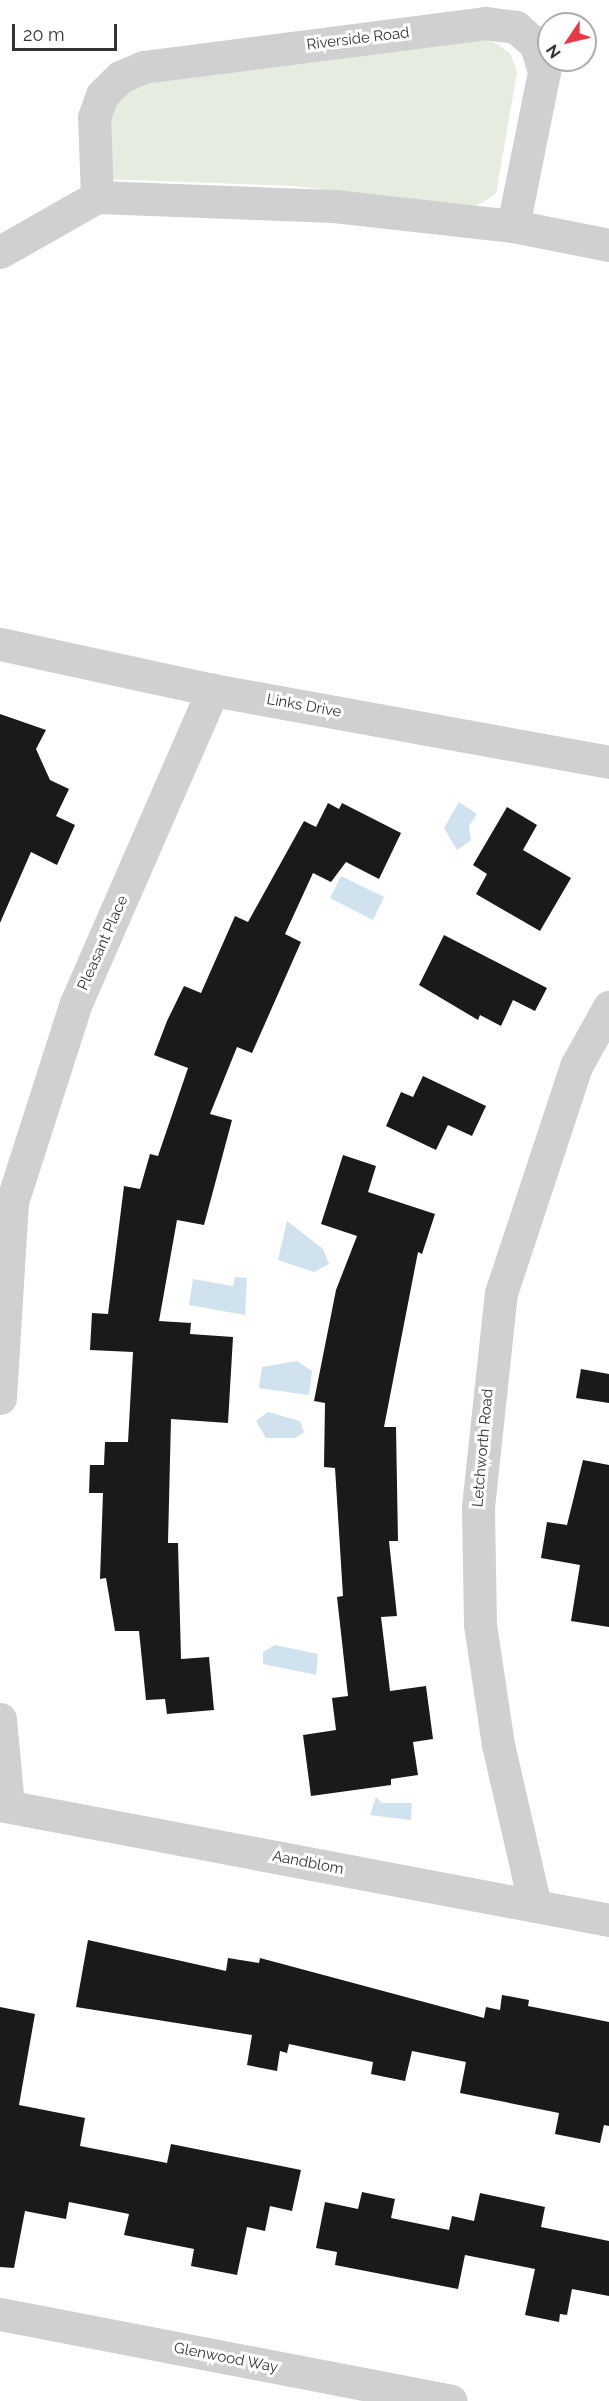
<!DOCTYPE html>
<html>
<head>
<meta charset="utf-8">
<style>
	body { margin:0 }
	#map { position:relative; width:609px; height:2401px; overflow:hidden; background:#fff; font-family:Raleway,sans-serif }
	div>[style] { position:absolute }
	.green>* { inset:0; background:#e6ecdf }
	.water>* { inset:0; background:#cfe2ee }
	.building>* { inset:0; background:#1a1a1a }
	.minor>* { height:33px; margin:-16.5px; padding:0 16.5px; transform-origin:16.5px; border-radius:16.5px; background:#d0d0d0 }
	span { translate:-50% -50%; white-space:nowrap; text-align:center; line-height:1.15; -webkit-text-stroke:6px #fff; paint-order:stroke }
	.street-label { font-size:15px; color:#333 }
	.north { position:absolute; left:537px; top:12px; width:60px; height:60px; box-sizing:border-box; background:#fff; border:2px solid #adadad; border-radius:50%; rotate:235deg; font-size:16px; font-weight:700; line-height:24px; text-align:center; color:#333 }
	.north::after { content:''; display:block; margin:auto; width:21px; height:27px; background:#e63946; clip-path:polygon(50% 0,100% 100%,50% 72%,0 100%) }
	.scale { position:absolute; left:12px; top:24px; width:105px; height:27px; box-sizing:border-box; border:3px solid #333; border-top:0; padding-left:8px; font-size:18px; line-height:21px; white-space:nowrap; color:#333; -webkit-text-stroke:4px #fff; paint-order:stroke }
</style>
</head>
<body>
<div id="map">
	<div class="green">
		<div style="clip-path:polygon(480px 33px,510px 53px,517px 72px,496px 194px,475px 207px,294px 186px,106px 179px,102px 101px,115px 84px)"></div>
	</div>
	<div class="water">
		<div style="clip-path:polygon(459px 802px,477px 814px,469px 826px,471px 840px,457px 850px,444px 828px)"></div>
		<div style="clip-path:polygon(341px 876px,384px 897px,373px 920px,330px 898px)"></div>
		<div style="clip-path:polygon(287px 1221px,323px 1249px,329px 1264px,314px 1272px,278px 1260px)"></div>
		<div style="clip-path:polygon(235px 1277px,247px 1278px,245px 1315px,189px 1305px,193px 1279px,233px 1286px)"></div>
		<div style="clip-path:polygon(297px 1361px,312px 1371px,309px 1395px,259px 1388px,262px 1367px)"></div>
		<div style="clip-path:polygon(268px 1412px,300px 1421px,304px 1432px,295px 1438px,266px 1438px,256px 1421px)"></div>
		<div style="clip-path:polygon(275px 1645px,318px 1654px,316px 1675px,263px 1664px,263px 1652px)"></div>
		<div style="clip-path:polygon(376px 1797px,382px 1803px,412px 1803px,411px 1820px,370px 1815px)"></div>
	</div>
	<div class="building">
		<div style="clip-path:polygon(0 714px,46px 730px,36px 749px,50px 780px,69px 789px,56px 816px,75px 825px,57px 865px,31px 852px,0 923px)"></div>
		<div style="clip-path:polygon(328px 803px,339px 809px,342px 803px,401px 833px,379px 879px,346px 862px,331px 882px,313px 873px,285px 934px,301px 942px,252px 1053px,237px 1047px,210px 1114px,232px 1120px,204px 1225px,177px 1220px,159px 1321px,191px 1323px,190px 1334px,233px 1337px,228px 1423px,171px 1419px,168px 1543px,178px 1543px,181px 1659px,209px 1657px,214px 1710px,167px 1714px,165px 1699px,146px 1700px,139px 1631px,115px 1631px,106px 1578px,100px 1579px,103px 1493px,89px 1493px,90px 1465px,104px 1465px,105px 1442px,128px 1442px,133px 1352px,90px 1350px,92px 1313px,108px 1314px,124px 1186px,140px 1189px,150px 1154px,158px 1156px,188px 1068px,154px 1055px,167px 1021px,184px 986px,201px 993px,235px 916px,248px 922px,304px 821px,316px 827px)"></div>
		<div style="clip-path:polygon(507px 807px,537px 825px,523px 850px,571px 878px,540px 931px,476px 894px,487px 874px,473px 865px)"></div>
		<div style="clip-path:polygon(444px 935px,547px 988px,535px 1011px,513px 1000px,501px 1026px,480px 1015px,478px 1020px,419px 985px)"></div>
		<div style="clip-path:polygon(423px 1076px,486px 1106px,472px 1136px,448px 1125px,436px 1150px,386px 1126px,401px 1092px,413px 1097px)"></div>
		<div style="clip-path:polygon(343px 1155px,376px 1166px,368px 1192px,435px 1214px,422px 1254px,418px 1252px,384px 1427px,396px 1427px,398px 1541px,389px 1541px,397px 1616px,381px 1617px,390px 1691px,426px 1686px,433px 1739px,413px 1742px,418px 1775px,391px 1779px,391px 1785px,311px 1796px,303px 1735px,336px 1730px,332px 1698px,348px 1696px,337px 1597px,343px 1596px,335px 1468px,324px 1467px,325px 1403px,314px 1401px,336px 1290px,357px 1236px,321px 1224px)"></div>
		<div style="clip-path:polygon(581px 1369px,609px 1374px,609px 1403px,576px 1398px)"></div>
		<div style="clip-path:polygon(583px 1460px,609px 1465px,609px 1627px,571px 1621px,580px 1565px,541px 1558px,547px 1522px,567px 1525px)"></div>
		<div style="clip-path:polygon(88px 1940px,226px 1971px,228px 1958px,259px 1963px,260px 1958px,484px 2018px,486px 2007px,500px 2010px,502px 1995px,529px 2000px,528px 2006px,609px 2022px,609px 2126px,604px 2125px,600px 2143px,555px 2134px,559px 2113px,460px 2093px,466px 2062px,412px 2051px,405px 2081px,371px 2074px,373px 2062px,289px 2044px,287px 2053px,280px 2051px,277px 2071px,247px 2065px,252px 2035px,76px 2007px)"></div>
		<div style="clip-path:polygon(0 2007px,35px 2014px,19px 2105px,85px 2118px,80px 2146px,167px 2163px,171px 2144px,301px 2170px,292px 2211px,270px 2206px,265px 2231px,247px 2227px,237px 2275px,191px 2266px,194px 2249px,124px 2235px,129px 2214px,69px 2202px,66px 2219px,25px 2211px,14px 2268px,0 2267px)"></div>
		<div style="clip-path:polygon(362px 2192px,395px 2199px,391px 2218px,449px 2230px,452px 2216px,474px 2221px,480px 2193px,545px 2207px,541px 2227px,609px 2241px,609px 2296px,572px 2289px,567px 2315px,560px 2314px,559px 2322px,525px 2315px,535px 2269px,465px 2255px,458px 2289px,335px 2265px,337px 2252px,316px 2248px,325px 2202px,358px 2209px)"></div>
	</div>
	<div class="minor">
		<div style="left:97px;top:197px;width:80px;rotate:-92.1deg"></div>
		<div style="left:94px;top:117px;width:23px;rotate:-70deg"></div>
		<div style="left:102px;top:95px;width:25px;rotate:-45deg"></div>
		<div style="left:120px;top:77px;width:25px;rotate:-23deg"></div>
		<div style="left:143px;top:67px;width:345px;rotate:-7.3deg"></div>
		<div style="left:485px;top:23px;width:31px;rotate:7deg"></div>
		<div style="left:516px;top:27px;width:27px;rotate:42deg"></div>
		<div style="left:536px;top:45px;width:28px;rotate:73deg"></div>
		<div style="left:544px;top:72px;width:157px;rotate:101.4deg"></div>
		<div style="left:0;top:252px;width:112px;rotate:-29.6deg"></div>
		<div style="left:97px;top:197px;width:237px;rotate:2.2deg"></div>
		<div style="left:334px;top:206px;width:180px;rotate:6.4deg"></div>
		<div style="left:513px;top:226px;width:98px;rotate:11.2deg"></div>
		<div style="left:0;top:644px;width:218px;rotate:12.2deg"></div>
		<div style="left:213px;top:690px;width:402px;rotate:10.3deg"></div>
		<div style="left:0;top:1398px;width:196px;rotate:-86.5deg"></div>
		<div style="left:12px;top:1202px;width:209px;rotate:-72.2deg"></div>
		<div style="left:76px;top:1003px;width:342px;rotate:-66.4deg"></div>
		<div style="left:0;top:1719px;width:87px;rotate:84.7deg"></div>
		<div style="left:0;top:1805px;width:620px;rotate:10.69deg"></div>
		<div style="left:535px;top:1906px;width:165px;rotate:-102.9deg"></div>
		<div style="left:498px;top:1745px;width:122px;rotate:-98.5deg"></div>
		<div style="left:480px;top:1624px;width:117px;rotate:-91deg"></div>
		<div style="left:478px;top:1507px;width:215px;rotate:-83.9deg"></div>
		<div style="left:501px;top:1293px;width:239px;rotate:-71.7deg"></div>
		<div style="left:576px;top:1066px;width:68px;rotate:-60.8deg"></div>
		<div style="left:0;top:2314px;width:459px;rotate:10.9deg"></div>
	</div>
	<div class="street-label">
		<span style="left:358px;top:39px;rotate:-7deg">Riverside Road</span>
		<span style="left:304px;top:706px;rotate:10deg">Links Drive</span>
		<span style="left:103px;top:943px;rotate:-66deg">Pleasant Place</span>
		<span style="left:483px;top:1448px;rotate:-85deg">Letchworth Road</span>
		<span style="left:308px;top:1863px;rotate:11deg">Aandblom</span>
		<span style="left:226px;top:2358px;rotate:11deg">Glenwood Way</span>
	</div>
	<div class="north">N</div>
	<div class="scale">20 m</div>
</div>
</body>
</html>
